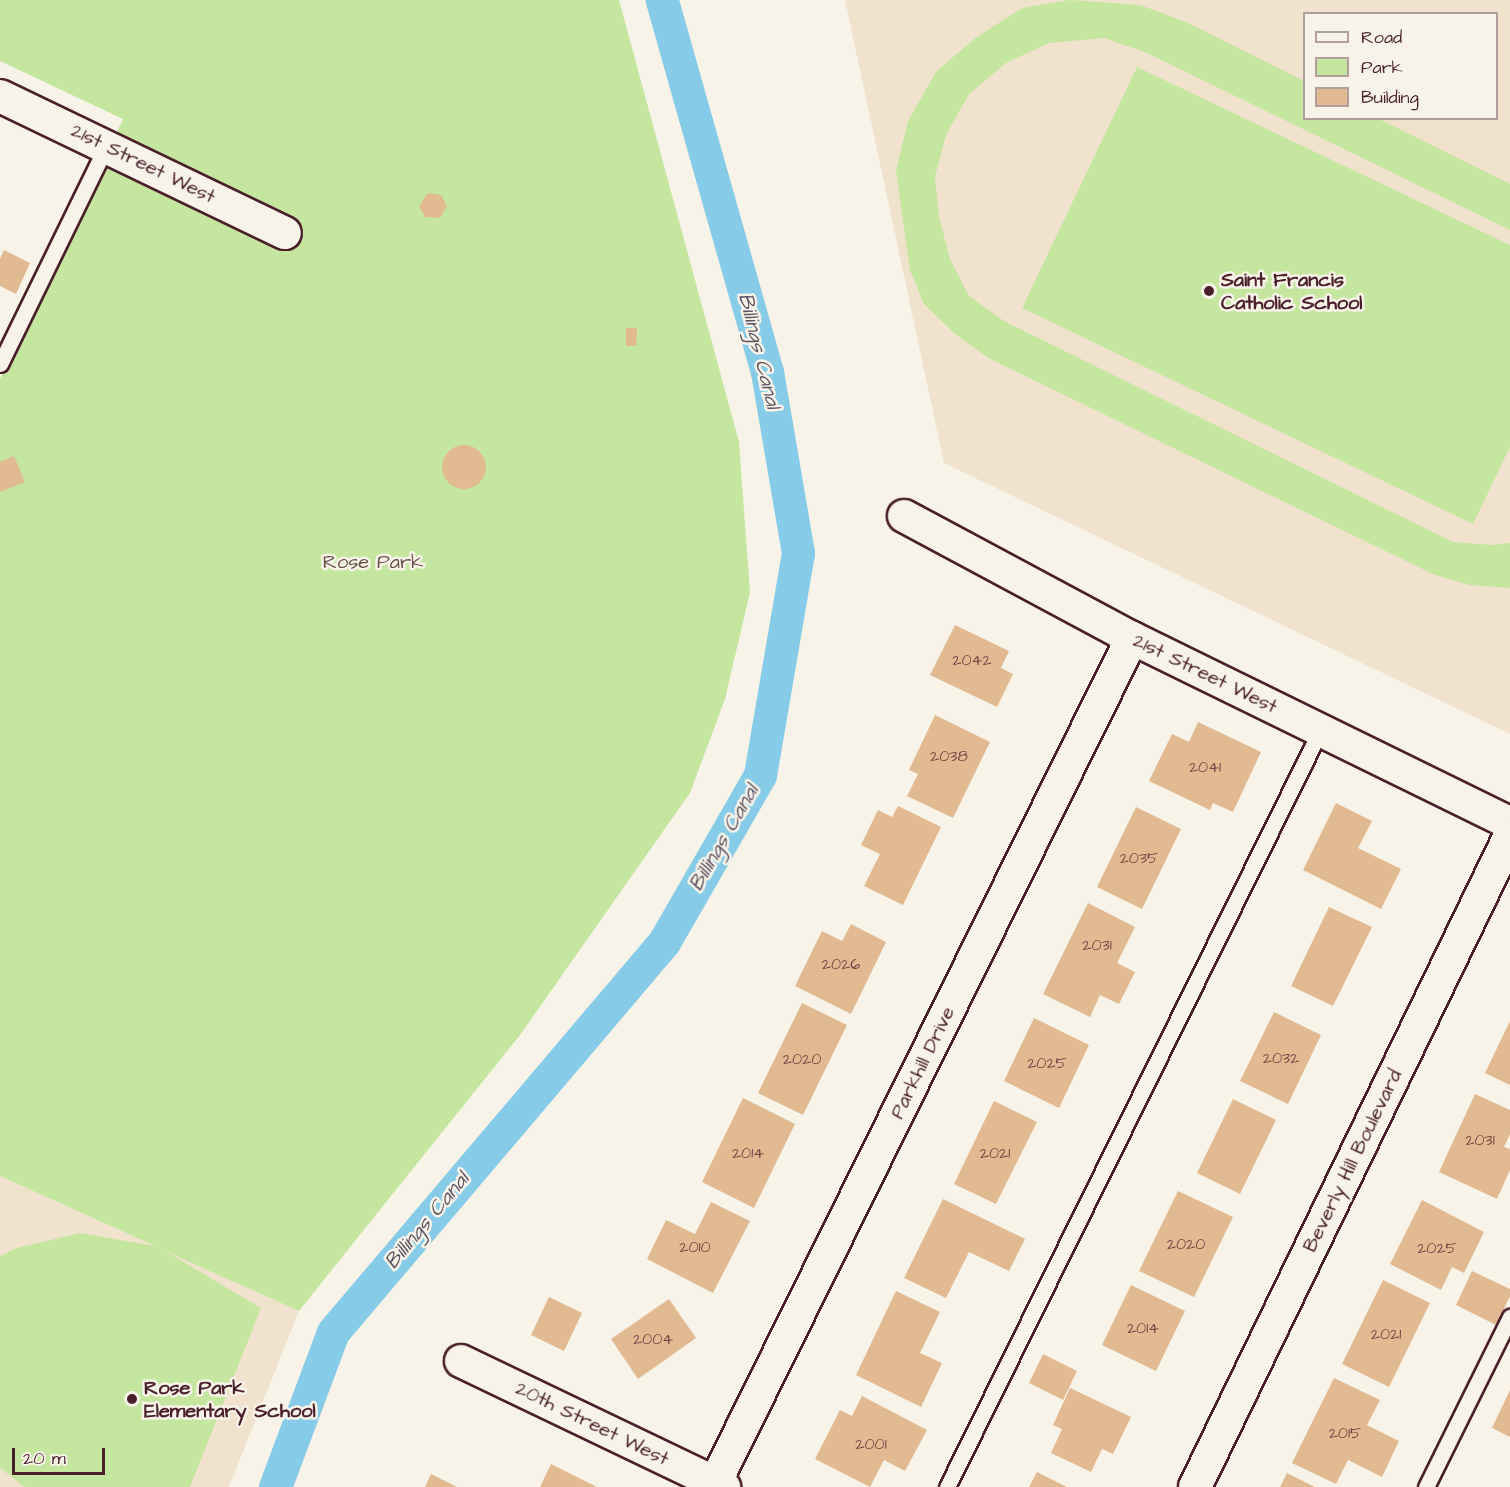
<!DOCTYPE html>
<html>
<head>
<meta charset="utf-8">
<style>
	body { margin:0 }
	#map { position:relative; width:1510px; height:1487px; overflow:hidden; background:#f7f3e8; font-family:"Architects Daughter",sans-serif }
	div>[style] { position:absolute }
	.built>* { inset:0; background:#f1e2ce }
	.green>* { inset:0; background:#c4e69f }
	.canal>* { height:33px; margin:-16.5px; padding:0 16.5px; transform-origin:16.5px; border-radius:16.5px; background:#86cbe7 }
	.building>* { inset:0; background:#e2ba92 }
	.round { border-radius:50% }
	.roads { filter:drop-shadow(2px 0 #4a1f2b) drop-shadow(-2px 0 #4a1f2b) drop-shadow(0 2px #4a1f2b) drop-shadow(0 -2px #4a1f2b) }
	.service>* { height:15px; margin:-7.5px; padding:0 7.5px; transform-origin:7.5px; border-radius:7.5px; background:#f7f3e8 }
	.minor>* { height:32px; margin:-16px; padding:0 16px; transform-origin:16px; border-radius:16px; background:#f7f3e8 }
	.dots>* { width:16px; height:16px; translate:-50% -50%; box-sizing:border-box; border:3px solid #f7f3e8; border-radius:50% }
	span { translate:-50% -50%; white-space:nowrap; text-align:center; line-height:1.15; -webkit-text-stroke:5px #f7f3e8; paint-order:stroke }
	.number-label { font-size:16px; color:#704645 }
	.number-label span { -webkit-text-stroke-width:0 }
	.street-label { font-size:20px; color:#4a1f2b }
	.poi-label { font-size:20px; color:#4a1f2b; font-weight:700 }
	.left { translate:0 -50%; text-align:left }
	.park-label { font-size:20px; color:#685148 }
	.water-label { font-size:21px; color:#5c5363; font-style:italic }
	.legend { position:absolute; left:1303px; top:12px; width:195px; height:108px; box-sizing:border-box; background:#f7f3e8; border:2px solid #b29e9c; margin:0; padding:8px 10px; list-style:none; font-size:18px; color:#4a1f2b }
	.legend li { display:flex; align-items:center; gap:12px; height:30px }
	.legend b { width:30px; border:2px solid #b29e9c }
	.scale { position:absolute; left:12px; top:1448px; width:93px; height:27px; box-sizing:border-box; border:3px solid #4a1f2b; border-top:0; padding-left:8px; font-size:18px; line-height:21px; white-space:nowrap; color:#4a1f2b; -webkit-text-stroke:4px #f7f3e8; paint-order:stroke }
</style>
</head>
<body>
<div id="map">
	<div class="built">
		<div style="clip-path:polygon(evenodd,845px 0,1510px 0,1510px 734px,944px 463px,845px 0,1304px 14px,1496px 14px,1496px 118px,1304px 118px,1304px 14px)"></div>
		<div style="clip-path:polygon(0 1176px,299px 1311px,229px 1487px,0 1487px)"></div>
	</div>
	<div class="green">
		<div style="clip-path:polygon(0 0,619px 0,739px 442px,750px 592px,725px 699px,690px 793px,520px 1035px,299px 1311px,165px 1251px,261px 1308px,190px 1487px,25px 1487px,0 1468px,0 1256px,17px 1248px,80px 1233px,155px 1246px,0 1176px,0 379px,123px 119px,0 61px)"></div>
		<div style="clip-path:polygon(1070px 0,1140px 5px,1186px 22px,1304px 81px,1304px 118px,1379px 119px,1510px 184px,1510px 230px,1145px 52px,1104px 38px,1049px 43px,1006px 63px,969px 94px,946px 135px,935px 177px,939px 217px,950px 259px,969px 296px,1004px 321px,1453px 542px,1492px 545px,1510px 543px,1510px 588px,1470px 585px,1435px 575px,990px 359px,955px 334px,924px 304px,910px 270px,896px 171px,908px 121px,936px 72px,974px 39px,1022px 8px)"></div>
		<div style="clip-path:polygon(1137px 67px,1510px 245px,1510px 447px,1473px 524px,1022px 308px)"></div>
	</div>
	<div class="canal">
		<div style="left:275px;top:1487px;width:165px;rotate:-69.5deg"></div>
		<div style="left:333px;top:1332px;width:512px;rotate:-49.68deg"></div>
		<div style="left:664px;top:942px;width:193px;rotate:-60.1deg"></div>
		<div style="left:760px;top:775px;width:225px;rotate:-80.3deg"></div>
		<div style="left:798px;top:553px;width:184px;rotate:-99.7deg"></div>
		<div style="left:767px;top:372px;width:387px;rotate:-105.8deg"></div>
	</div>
	<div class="building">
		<div style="clip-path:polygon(428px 193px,441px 195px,447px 206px,440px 218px,425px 217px,419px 206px)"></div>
		<div style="clip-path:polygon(4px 250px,30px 263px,16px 294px,0 286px,0 259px)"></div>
		<div style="clip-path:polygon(626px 328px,637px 328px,636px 346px,626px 346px)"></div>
		<div class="round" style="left:442px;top:445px;width:44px;height:44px"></div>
		<div style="clip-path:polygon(14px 456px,25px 482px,0 492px,0 462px)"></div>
		<div style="clip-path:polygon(955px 625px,1009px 651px,1001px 668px,1013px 674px,997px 707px,930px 675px)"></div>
		<div style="clip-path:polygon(935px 715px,990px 742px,953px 818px,907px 796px,918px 774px,909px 770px)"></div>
		<div style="clip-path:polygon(1198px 722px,1261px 752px,1233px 812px,1213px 803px,1210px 810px,1149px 781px,1172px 734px,1189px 742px)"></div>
		<div style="clip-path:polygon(1336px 803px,1372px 821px,1358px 848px,1401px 869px,1381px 909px,1303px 870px)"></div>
		<div style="clip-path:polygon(898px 806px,941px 827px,903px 905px,864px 886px,880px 854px,861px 845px,878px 810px,892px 817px)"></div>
		<div style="clip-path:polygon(1136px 807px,1181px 829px,1142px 909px,1097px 887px)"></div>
		<div style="clip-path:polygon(1088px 903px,1135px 927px,1117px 963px,1135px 972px,1119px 1004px,1100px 995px,1090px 1017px,1043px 994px)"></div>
		<div style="clip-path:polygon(1329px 907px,1372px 927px,1333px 1006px,1291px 986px)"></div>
		<div style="clip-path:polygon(851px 924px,886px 942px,851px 1014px,795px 986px,822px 931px,842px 941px)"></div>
		<div style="clip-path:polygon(802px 1003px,847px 1025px,803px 1115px,758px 1093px)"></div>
		<div style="clip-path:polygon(1274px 1012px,1321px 1035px,1288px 1104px,1240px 1081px)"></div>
		<div style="clip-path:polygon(1034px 1018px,1089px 1045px,1059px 1108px,1004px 1081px)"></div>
		<div style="clip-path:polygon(1510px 1021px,1510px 1085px,1485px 1073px)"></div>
		<div style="clip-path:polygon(1475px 1094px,1510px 1110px,1510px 1134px,1504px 1147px,1510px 1149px,1510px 1170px,1497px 1199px,1439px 1172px)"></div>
		<div style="clip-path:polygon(743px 1098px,795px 1124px,754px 1208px,702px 1182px)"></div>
		<div style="clip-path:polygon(1233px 1099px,1276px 1120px,1240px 1194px,1197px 1173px)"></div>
		<div style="clip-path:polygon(994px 1101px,1037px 1122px,996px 1204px,954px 1184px)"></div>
		<div style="clip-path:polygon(1178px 1191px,1233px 1217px,1194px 1297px,1139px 1271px)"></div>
		<div style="clip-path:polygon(943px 1199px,1025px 1239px,1009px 1271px,969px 1252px,946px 1298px,904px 1278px)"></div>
		<div style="clip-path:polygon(1422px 1200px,1484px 1232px,1464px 1273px,1452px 1267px,1441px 1290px,1390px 1264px)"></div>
		<div style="clip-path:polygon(711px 1202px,750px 1221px,713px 1293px,647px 1259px,666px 1220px,695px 1234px)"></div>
		<div style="clip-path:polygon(1472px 1271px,1510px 1289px,1510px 1296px,1496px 1325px,1456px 1305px)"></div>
		<div style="clip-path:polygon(1383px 1280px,1430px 1303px,1389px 1387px,1342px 1364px)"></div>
		<div style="clip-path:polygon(1131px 1285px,1185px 1311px,1156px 1371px,1102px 1345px)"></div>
		<div style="clip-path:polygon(896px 1291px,940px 1312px,920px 1353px,942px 1363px,921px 1407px,856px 1375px)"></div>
		<div style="clip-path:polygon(549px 1297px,582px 1313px,564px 1351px,531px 1335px)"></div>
		<div style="clip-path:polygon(669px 1299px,696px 1338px,638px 1379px,611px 1339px)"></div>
		<div style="clip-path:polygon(1043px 1354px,1077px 1371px,1063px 1400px,1029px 1383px)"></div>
		<div style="clip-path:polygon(1334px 1378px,1380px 1400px,1367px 1425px,1399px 1441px,1382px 1477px,1348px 1460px,1336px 1484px,1292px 1463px)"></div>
		<div style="clip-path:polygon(1070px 1388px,1131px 1417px,1113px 1454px,1102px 1449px,1091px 1472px,1051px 1453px,1062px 1429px,1053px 1425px)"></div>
		<div style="clip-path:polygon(1510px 1390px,1510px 1437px,1492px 1428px)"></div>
		<div style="clip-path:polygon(862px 1396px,927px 1430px,905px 1471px,884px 1460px,870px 1487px,815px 1459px,840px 1410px,852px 1416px)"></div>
		<div style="clip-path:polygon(551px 1464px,597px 1487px,540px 1487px)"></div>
		<div style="clip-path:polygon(1037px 1472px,1067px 1487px,1029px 1487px)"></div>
		<div style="clip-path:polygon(1287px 1473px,1315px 1487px,1280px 1487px)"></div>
		<div style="clip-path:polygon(431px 1474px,457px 1487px,425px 1487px)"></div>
	</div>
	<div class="roads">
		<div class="service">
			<div style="left:0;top:364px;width:242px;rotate:-64deg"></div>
			<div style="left:947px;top:1487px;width:843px;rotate:-63.74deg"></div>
			<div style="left:1426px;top:1487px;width:190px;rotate:-63.7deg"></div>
		</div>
		<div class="minor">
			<div style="left:0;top:96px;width:316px;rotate:25.7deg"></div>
			<div style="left:904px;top:516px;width:259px;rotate:28.2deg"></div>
			<div style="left:1132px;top:638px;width:421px;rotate:26.1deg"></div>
			<div style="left:461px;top:1361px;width:292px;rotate:25.6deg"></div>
			<div style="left:713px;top:1487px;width:947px;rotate:-63.73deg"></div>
			<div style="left:1195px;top:1487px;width:723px;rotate:-64.18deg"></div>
		</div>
	</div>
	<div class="dots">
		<div style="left:1209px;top:291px;background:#4a1f2b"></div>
		<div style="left:132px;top:1399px;background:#4a1f2b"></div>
	</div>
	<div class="number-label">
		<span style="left:972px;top:660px">2042</span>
		<span style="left:949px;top:756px">2038</span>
		<span style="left:1205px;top:767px">2041</span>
		<span style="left:1139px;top:858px">2035</span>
		<span style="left:1097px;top:945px">2031</span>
		<span style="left:841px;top:964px">2026</span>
		<span style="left:1281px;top:1058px">2032</span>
		<span style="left:802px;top:1059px">2020</span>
		<span style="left:1047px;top:1063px">2025</span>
		<span style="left:1480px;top:1140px">2031</span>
		<span style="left:748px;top:1153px">2014</span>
		<span style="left:995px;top:1153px">2021</span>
		<span style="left:1186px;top:1244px">2020</span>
		<span style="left:695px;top:1247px">2010</span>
		<span style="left:1437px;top:1248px">2025</span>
		<span style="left:1143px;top:1328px">2014</span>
		<span style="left:1386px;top:1334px">2021</span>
		<span style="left:653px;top:1339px">2004</span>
		<span style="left:1345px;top:1433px">2015</span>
		<span style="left:871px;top:1444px">2001</span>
	</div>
	<div class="street-label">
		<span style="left:143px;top:164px;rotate:26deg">21st Street West</span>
		<span style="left:1205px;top:674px;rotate:26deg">21st Street West</span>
		<span style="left:923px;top:1063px;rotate:-64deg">Parkhill Drive</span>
		<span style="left:1353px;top:1161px;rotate:-64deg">Beverly Hill Boulevard</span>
		<span style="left:592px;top:1424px;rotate:26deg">20th Street West</span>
	</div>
	<div class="poi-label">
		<span class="left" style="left:1221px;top:292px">Saint Francis<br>Catholic School</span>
		<span class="left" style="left:144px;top:1400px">Rose Park<br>Elementary School</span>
	</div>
	<div class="park-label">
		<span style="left:373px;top:562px">Rose Park</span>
	</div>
	<div class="water-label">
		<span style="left:759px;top:351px;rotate:76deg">Billings Canal</span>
		<span style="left:724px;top:838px;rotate:-60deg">Billings Canal</span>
		<span style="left:427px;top:1221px;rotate:-50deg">Billings Canal</span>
	</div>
	<ul class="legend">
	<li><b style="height:8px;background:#f7f3e8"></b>Road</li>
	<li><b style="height:16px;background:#c4e69f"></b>Park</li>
	<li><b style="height:16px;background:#e2ba92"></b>Building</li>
	</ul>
	<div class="scale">20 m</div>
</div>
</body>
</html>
